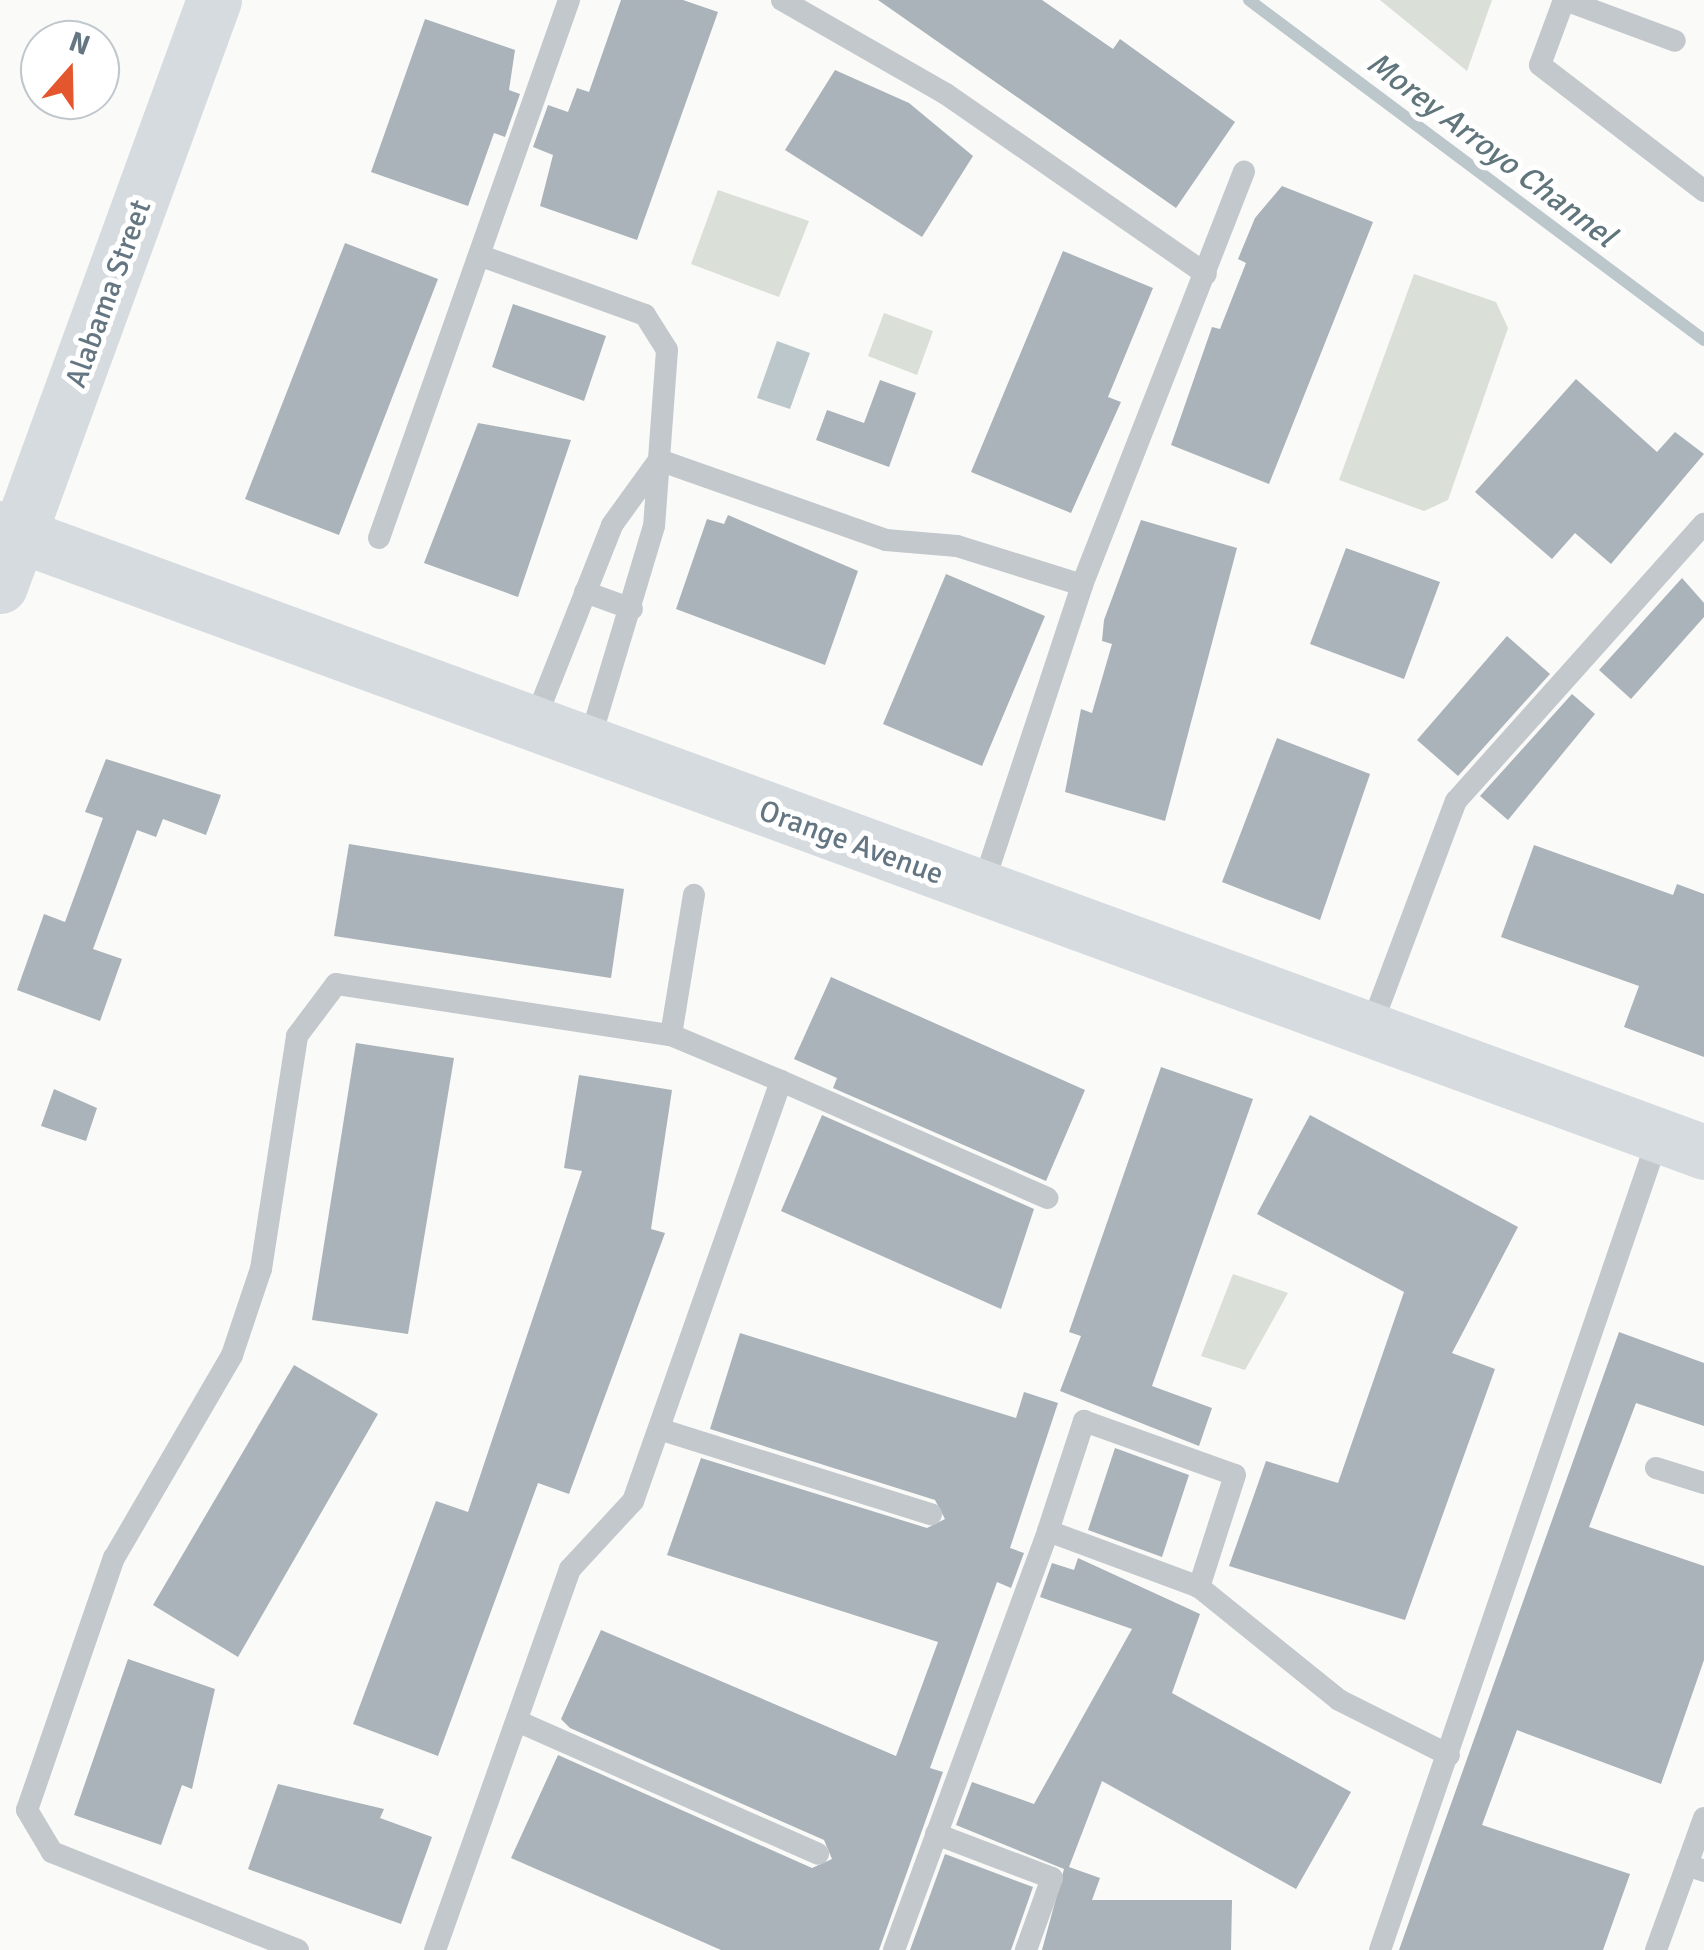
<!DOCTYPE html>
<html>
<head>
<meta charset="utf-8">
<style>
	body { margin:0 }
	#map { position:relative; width:1704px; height:1950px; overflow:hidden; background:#fafaf8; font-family:Signika,sans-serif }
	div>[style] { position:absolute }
	.green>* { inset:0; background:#dadfd7 }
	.water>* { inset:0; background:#bbc7cb }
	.stream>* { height:12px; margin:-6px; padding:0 6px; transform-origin:6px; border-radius:6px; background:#bbc7cb }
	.building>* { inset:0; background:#aab3b9 }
	.lane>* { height:22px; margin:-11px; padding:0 11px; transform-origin:11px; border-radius:11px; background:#c3c8cc }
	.secondary>* { height:55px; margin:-27.5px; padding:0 27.5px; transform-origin:27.5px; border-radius:27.5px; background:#d6dbdf }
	span { translate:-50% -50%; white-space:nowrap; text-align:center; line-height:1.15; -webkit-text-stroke:10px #fff; paint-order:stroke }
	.street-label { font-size:30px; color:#657683 }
	.water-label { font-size:32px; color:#60757c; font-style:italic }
	.north { position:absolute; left:20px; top:20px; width:100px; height:100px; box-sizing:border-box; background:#fff; border:2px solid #c1c8cd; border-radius:50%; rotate:20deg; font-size:28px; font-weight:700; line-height:40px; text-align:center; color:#657683 }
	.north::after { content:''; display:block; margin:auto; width:35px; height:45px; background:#e4572e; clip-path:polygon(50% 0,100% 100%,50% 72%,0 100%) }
</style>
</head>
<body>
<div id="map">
	<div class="green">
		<div style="clip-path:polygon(1380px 0,1492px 0,1467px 71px)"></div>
		<div style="clip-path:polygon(718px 190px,809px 221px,779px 297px,691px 264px)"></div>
		<div style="clip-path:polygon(1414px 274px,1496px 302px,1508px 328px,1448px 500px,1424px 511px,1339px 480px)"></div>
		<div style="clip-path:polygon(884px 313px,933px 331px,917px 375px,868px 356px)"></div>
		<div style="clip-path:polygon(1233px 1274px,1288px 1293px,1245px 1370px,1201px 1356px)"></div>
	</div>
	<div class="water">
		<div style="clip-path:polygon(777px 341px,810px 353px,790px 409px,757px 398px)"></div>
	</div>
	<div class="stream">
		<div style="left:1249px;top:0;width:568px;rotate:36.77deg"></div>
	</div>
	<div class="building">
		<div style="clip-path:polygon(621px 0,683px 0,718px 12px,637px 240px,540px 206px,553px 155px,533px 147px,548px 105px,568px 112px,577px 88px,589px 92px)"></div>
		<div style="clip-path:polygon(878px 0,1042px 0,1113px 49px,1120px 39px,1235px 122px,1176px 208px)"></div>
		<div style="clip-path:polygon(425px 19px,515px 50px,509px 90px,520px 94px,505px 137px,494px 133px,468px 206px,371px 172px)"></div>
		<div style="clip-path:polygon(835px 70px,909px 103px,973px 156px,922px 237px,785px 150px)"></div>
		<div style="clip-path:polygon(1282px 186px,1373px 222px,1269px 484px,1171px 445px,1212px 327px,1220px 329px,1246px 263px,1238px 259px,1255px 218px)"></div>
		<div style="clip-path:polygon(345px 243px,438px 279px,339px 535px,245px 499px)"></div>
		<div style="clip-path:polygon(1063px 251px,1153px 288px,1108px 397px,1121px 402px,1071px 513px,971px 472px)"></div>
		<div style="clip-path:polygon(513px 304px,606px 336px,584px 401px,492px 367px)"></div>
		<div style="clip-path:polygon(1576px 379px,1657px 452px,1675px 432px,1704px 454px,1611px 564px,1575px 533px,1552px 559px,1475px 492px)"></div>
		<div style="clip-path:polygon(880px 380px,916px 393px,889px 467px,816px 440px,827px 410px,864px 423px)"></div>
		<div style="clip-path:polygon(478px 423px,571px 440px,518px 597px,424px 563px)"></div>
		<div style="clip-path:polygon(728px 515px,858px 571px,825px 665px,676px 609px,707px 519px,724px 524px)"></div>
		<div style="clip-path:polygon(1141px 520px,1237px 548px,1165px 821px,1065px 792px,1081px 709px,1092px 713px,1112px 644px,1102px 641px,1104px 620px)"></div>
		<div style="clip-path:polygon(1346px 548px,1440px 582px,1404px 679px,1310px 644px)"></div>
		<div style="clip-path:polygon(946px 574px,1045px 616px,982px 766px,883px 724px)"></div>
		<div style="clip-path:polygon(1682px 578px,1704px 603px,1704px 617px,1631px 699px,1599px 670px)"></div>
		<div style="clip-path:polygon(1507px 636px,1550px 674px,1458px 776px,1417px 740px)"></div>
		<div style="clip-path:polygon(1572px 694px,1595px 714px,1508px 820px,1480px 796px)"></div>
		<div style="clip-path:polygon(1277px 738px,1370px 774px,1320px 920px,1222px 882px)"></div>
		<div style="clip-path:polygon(106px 759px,221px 795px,206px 835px,163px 819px,156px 837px,137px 830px,93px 949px,122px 959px,100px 1021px,17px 990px,44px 914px,65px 922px,103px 818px,85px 812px)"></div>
		<div style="clip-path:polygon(349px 844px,624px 889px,611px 978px,334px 936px)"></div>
		<div style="clip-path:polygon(1534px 845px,1673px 895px,1677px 884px,1704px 894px,1704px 1057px,1624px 1027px,1639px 986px,1501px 937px)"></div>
		<div style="clip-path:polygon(831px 977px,1085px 1090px,1046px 1181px,833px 1088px,837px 1078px,794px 1059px)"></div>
		<div style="clip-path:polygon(356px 1043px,454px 1058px,408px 1334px,312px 1320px)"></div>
		<div style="clip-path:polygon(1161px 1067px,1253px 1099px,1152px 1386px,1212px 1408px,1199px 1446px,1060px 1391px,1081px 1336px,1069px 1332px)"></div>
		<div style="clip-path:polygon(579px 1075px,672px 1090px,651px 1229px,665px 1233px,569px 1494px,538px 1483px,438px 1756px,353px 1724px,436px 1501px,468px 1512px,582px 1171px,564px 1168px)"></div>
		<div style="clip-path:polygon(54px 1089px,97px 1108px,86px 1141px,41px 1126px)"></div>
		<div style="clip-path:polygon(822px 1115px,1034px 1209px,1001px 1309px,781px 1211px)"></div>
		<div style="clip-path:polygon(1310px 1115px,1518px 1227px,1452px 1353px,1495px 1369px,1405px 1620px,1229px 1566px,1266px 1461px,1338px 1483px,1404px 1292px,1257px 1214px)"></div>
		<div style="clip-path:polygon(1619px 1332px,1704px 1363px,1704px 1426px,1636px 1403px,1589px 1527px,1704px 1566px,1704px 1660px,1661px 1784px,1517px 1730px,1482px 1825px,1630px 1874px,1603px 1950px,1399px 1950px)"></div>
		<div style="clip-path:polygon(740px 1333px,1016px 1418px,1024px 1392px,1058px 1403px,1010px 1548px,1024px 1553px,1011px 1588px,997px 1582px,930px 1768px,943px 1772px,879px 1950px,721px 1950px,511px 1858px,558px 1755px,812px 1868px,832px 1859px,824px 1840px,570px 1728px,561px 1719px,601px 1630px,896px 1756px,938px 1642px,667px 1555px,701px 1458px,927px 1528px,945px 1519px,935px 1500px,710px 1429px)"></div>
		<div style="clip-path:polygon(294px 1365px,378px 1414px,238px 1657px,153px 1605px)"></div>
		<div style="clip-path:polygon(1115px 1448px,1189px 1475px,1162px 1557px,1088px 1530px)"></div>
		<div style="clip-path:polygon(1078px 1558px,1200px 1614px,1172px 1693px,1351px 1792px,1296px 1889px,1102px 1781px,1069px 1867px,1100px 1878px,1092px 1900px,1232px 1900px,1231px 1950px,1042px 1950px,1064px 1869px,956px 1825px,972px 1782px,1034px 1804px,1132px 1629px,1040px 1597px,1052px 1563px,1074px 1570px)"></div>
		<div style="clip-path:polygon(128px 1659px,215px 1689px,192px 1789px,182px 1785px,161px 1845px,74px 1815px)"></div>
		<div style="clip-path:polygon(278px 1784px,384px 1809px,380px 1818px,432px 1837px,401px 1924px,248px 1869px)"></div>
		<div style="clip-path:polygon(945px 1854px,1033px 1887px,1011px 1950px,910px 1950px)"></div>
	</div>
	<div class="lane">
		<div style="left:782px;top:0;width:189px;rotate:29.8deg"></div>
		<div style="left:946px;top:94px;width:316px;rotate:34.7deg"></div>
		<div style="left:1564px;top:0;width:69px;rotate:110.3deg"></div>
		<div style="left:1540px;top:65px;width:207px;rotate:37.5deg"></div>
		<div style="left:1565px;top:0;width:117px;rotate:20.4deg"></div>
		<div style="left:484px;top:257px;width:171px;rotate:19.8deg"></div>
		<div style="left:645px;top:315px;width:41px;rotate:57.8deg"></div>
		<div style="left:667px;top:350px;width:176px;rotate:94.2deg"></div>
		<div style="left:654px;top:526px;width:227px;rotate:106.7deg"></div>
		<div style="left:659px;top:460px;width:241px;rotate:19.4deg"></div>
		<div style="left:886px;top:540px;width:71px;rotate:4.8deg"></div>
		<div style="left:957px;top:546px;width:131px;rotate:17.3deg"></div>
		<div style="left:379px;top:538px;width:571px;rotate:-70.55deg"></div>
		<div style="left:585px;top:592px;width:50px;rotate:19.9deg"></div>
		<div style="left:533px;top:725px;width:215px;rotate:-68.4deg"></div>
		<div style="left:612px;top:525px;width:80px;rotate:-54.1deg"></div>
		<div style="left:981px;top:891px;width:322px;rotate:-71.7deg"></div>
		<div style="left:1082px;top:585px;width:444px;rotate:-68.6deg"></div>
		<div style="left:1369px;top:1032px;width:247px;rotate:-69.4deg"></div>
		<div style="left:1456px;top:801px;width:372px;rotate:-48.2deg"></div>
		<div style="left:671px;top:1035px;width:142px;rotate:-80.7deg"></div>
		<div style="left:781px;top:1081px;width:291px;rotate:23.7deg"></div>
		<div style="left:659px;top:1429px;width:285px;rotate:17.4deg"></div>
		<div style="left:1656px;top:1468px;width:50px;rotate:17.4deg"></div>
		<div style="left:1048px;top:1531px;width:116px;rotate:-71.9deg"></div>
		<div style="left:1084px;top:1421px;width:160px;rotate:19.7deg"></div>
		<div style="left:1235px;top:1475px;width:118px;rotate:107.8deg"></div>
		<div style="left:517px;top:1721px;width:329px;rotate:23.8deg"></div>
		<div style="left:1704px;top:1818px;width:50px;rotate:109.9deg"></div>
		<div style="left:1687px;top:1865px;width:18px;rotate:19deg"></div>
		<div style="left:936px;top:1834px;width:124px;rotate:20.8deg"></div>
		<div style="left:1052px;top:1878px;width:77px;rotate:109.9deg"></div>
		<div style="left:298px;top:1950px;width:265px;rotate:-158.3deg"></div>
		<div style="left:52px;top:1852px;width:49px;rotate:-120.8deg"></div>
		<div style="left:27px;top:1810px;width:267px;rotate:-71deg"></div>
		<div style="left:114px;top:1558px;width:235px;rotate:-59.8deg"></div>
		<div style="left:232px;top:1355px;width:91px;rotate:-71.4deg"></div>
		<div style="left:261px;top:1269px;width:236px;rotate:-81.2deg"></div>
		<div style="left:297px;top:1036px;width:65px;rotate:-53.1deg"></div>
		<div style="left:336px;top:984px;width:339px;rotate:8.7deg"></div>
		<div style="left:671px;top:1035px;width:119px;rotate:22.7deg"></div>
		<div style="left:781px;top:1081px;width:445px;rotate:109.4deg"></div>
		<div style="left:633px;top:1501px;width:93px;rotate:132.8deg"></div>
		<div style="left:570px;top:1569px;width:404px;rotate:109.5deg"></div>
		<div style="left:894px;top:1950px;width:446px;rotate:-69.8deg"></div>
		<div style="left:1048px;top:1531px;width:161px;rotate:20.3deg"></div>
		<div style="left:1199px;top:1587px;width:180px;rotate:38.9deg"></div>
		<div style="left:1339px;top:1700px;width:123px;rotate:26.6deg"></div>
		<div style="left:1380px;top:1950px;width:861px;rotate:-71.1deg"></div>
		<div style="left:1656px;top:1950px;width:90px;rotate:-70deg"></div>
	</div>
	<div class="secondary">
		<div style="left:0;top:528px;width:1815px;rotate:20.11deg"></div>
		<div style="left:0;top:586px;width:624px;rotate:-69.94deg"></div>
	</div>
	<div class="street-label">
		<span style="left:109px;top:294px;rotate:-70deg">Alabama Street</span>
		<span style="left:851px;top:843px;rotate:20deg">Orange Avenue</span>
	</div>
	<div class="water-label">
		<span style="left:1491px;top:150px;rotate:37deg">Morey Arroyo Channel</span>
	</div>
	<div class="north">N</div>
</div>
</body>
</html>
